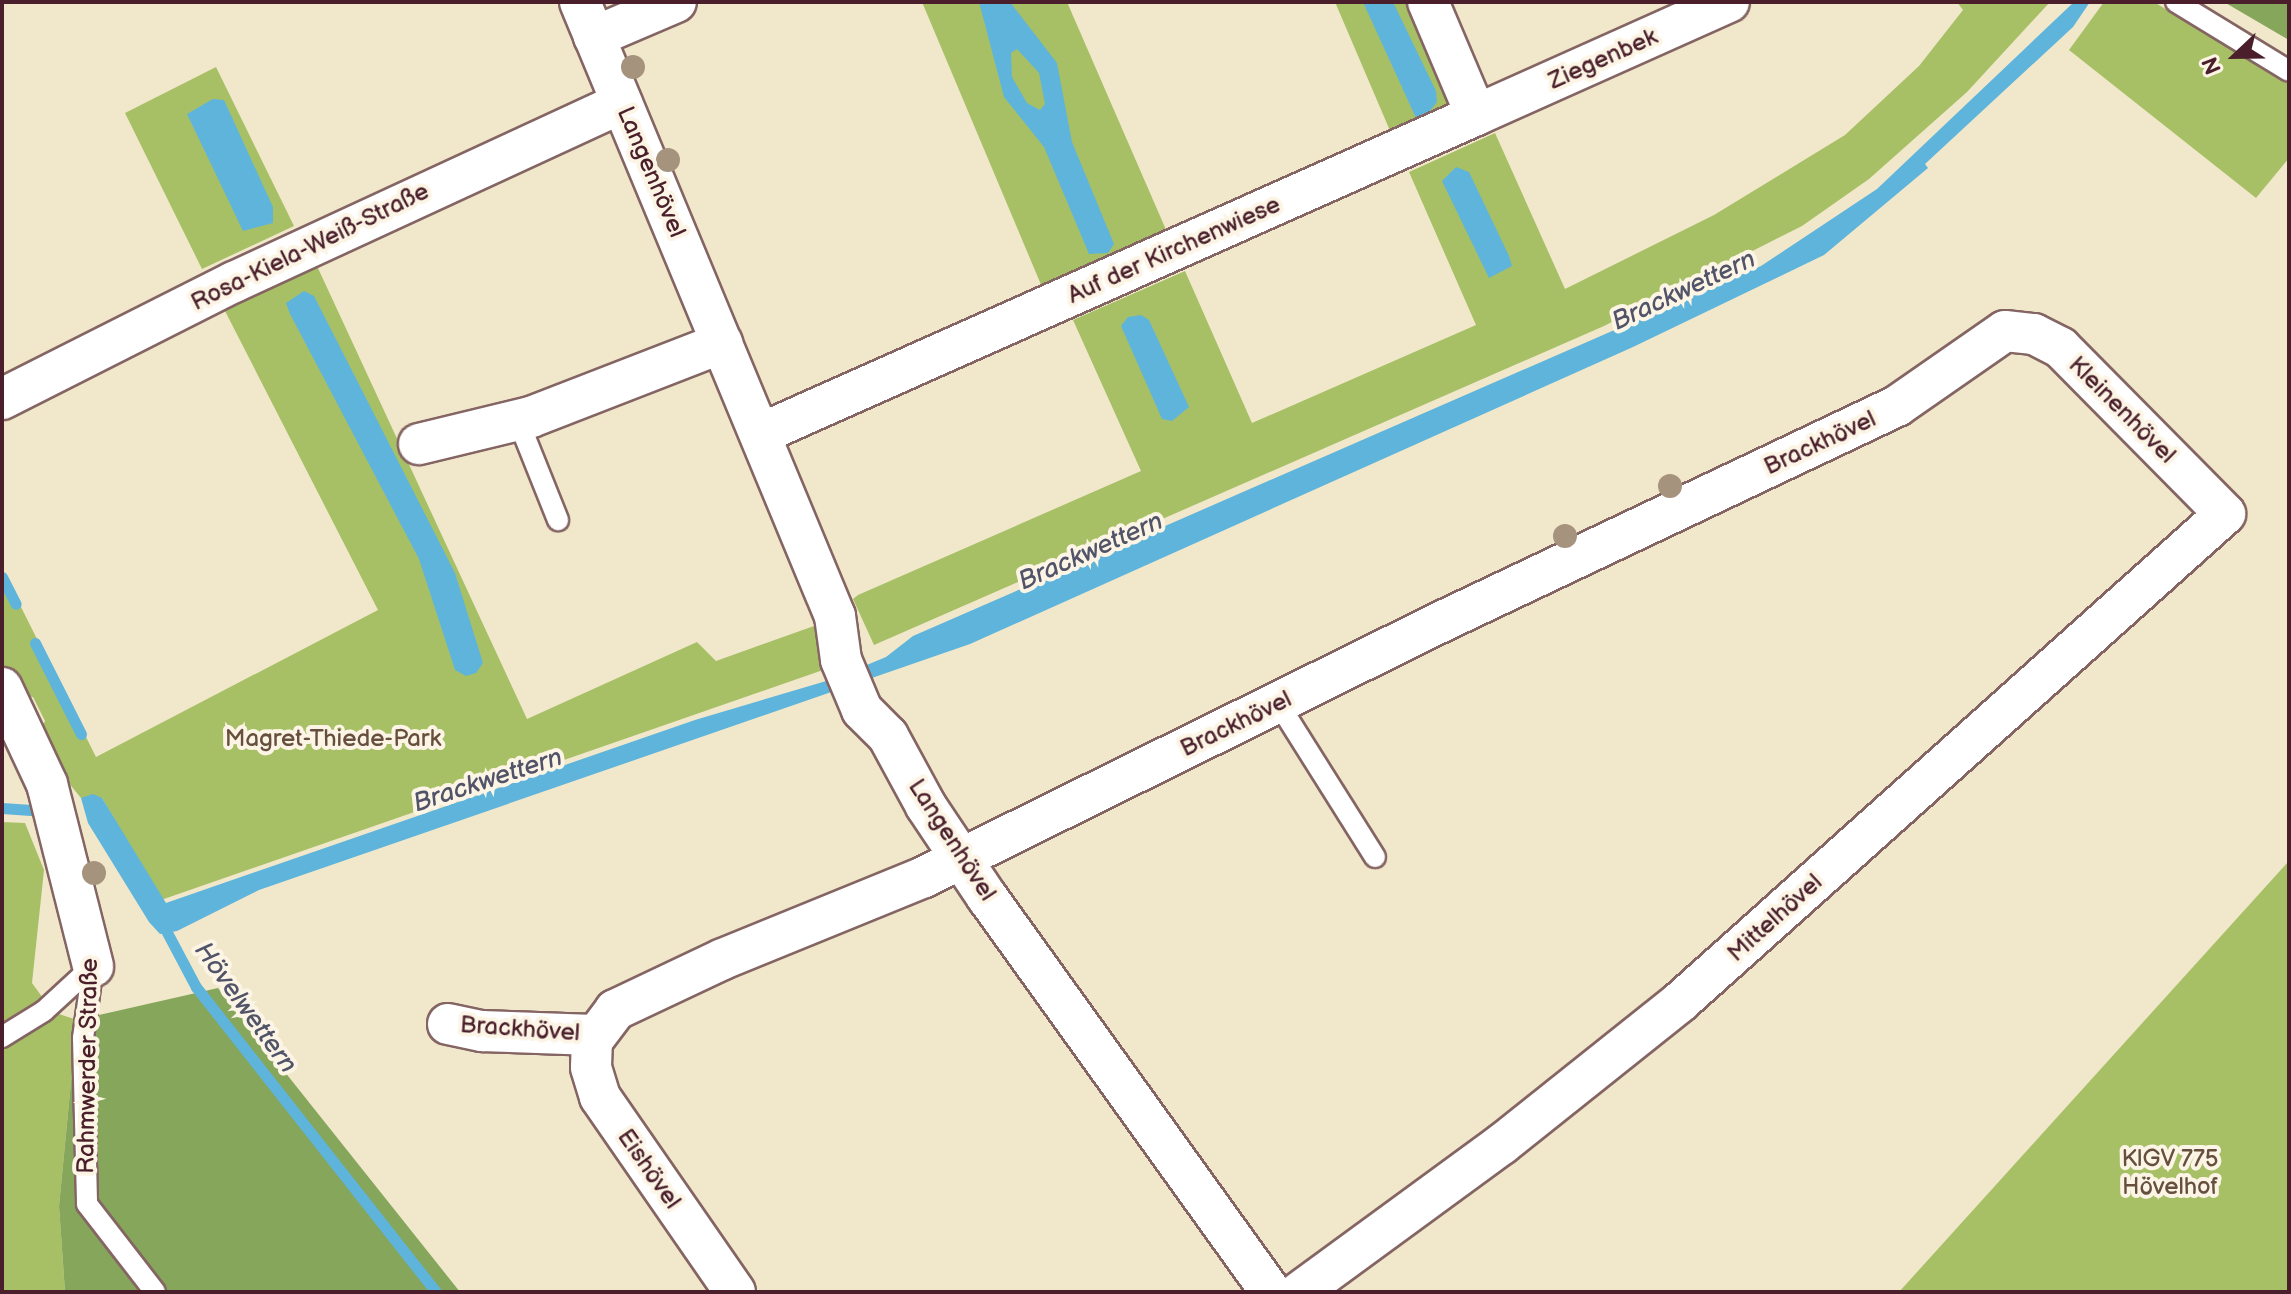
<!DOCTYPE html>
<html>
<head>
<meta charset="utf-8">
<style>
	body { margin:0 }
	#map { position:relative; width:2291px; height:1294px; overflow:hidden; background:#f1e7cb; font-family:"Balsamiq Sans",sans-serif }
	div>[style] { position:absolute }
	.green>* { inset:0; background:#a7c066 }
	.forest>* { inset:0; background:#85a65b }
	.water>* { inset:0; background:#5eb4db }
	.stream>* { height:11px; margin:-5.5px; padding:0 5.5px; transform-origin:5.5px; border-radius:5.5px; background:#5eb4db }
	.roads { filter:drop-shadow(2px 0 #846563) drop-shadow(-2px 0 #846563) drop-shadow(0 2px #846563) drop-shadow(0 -2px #846563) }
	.lane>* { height:20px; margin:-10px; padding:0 10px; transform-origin:10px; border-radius:10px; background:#fff }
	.street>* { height:40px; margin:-20px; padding:0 20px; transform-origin:20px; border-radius:20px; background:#fff }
	.trees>* { width:24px; height:24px; margin:-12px; border-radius:50%; background:#a5937d }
	span { translate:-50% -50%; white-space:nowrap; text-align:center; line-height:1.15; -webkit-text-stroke:8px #fcf5e5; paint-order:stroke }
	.street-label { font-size:24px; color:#4a1f2b }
	.park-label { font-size:24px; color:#664f3d }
	.water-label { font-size:26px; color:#515369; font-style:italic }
	.frame { position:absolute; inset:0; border:4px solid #4a1f2b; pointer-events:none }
	.north { position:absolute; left:2195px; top:16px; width:80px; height:80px; -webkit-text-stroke:6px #fcf5e5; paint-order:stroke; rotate:248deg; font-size:22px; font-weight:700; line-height:32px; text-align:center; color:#4a1f2b }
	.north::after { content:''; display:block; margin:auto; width:28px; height:36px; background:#4a1f2b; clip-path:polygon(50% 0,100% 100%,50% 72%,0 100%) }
</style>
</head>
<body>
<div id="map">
	<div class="green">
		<div style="clip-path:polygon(922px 2px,1067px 2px,1167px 232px,1042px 287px)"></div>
		<div style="clip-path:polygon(1335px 2px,1411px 2px,1455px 103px,1391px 133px)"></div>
		<div style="clip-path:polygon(1957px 2px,2050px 2px,1967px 92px,1869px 179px,1802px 226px,1604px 326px,874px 645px,853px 599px,858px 595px,1141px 471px,1073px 320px,1185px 271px,1252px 423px,1476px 325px,1409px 172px,1495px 133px,1565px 289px,1714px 215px,1845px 135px,1919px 66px,1963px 10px)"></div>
		<div style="clip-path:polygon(2104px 2px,2154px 2px,2289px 84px,2289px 158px,2256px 198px,2069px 50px)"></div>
		<div style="clip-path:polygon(216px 67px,294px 226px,202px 269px,125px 113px)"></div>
		<div style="clip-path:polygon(317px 266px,527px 719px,697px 642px,716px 661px,814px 626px,823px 670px,161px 900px,102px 798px,81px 798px,54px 765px,37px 736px,45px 721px,33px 697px,17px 694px,2px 666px,2px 569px,96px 757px,378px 610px,225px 311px)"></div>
		<div style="clip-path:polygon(2px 822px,25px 823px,44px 870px,32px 983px,53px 1012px,77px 1020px,59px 1206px,65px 1292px,2px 1292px)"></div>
		<div style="clip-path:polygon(2289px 861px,2289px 1292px,1899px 1292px,2183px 978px)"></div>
	</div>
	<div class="forest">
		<div style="clip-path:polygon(2224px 2px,2289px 2px,2289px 40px)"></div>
		<div style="clip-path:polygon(218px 988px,460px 1292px,65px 1292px,59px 1206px,77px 1020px)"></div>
	</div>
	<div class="water">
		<div style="clip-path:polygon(evenodd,979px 2px,1010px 2px,1057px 63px,1072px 142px,1114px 244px,1108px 253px,1089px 254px,1044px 147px,1004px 97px,979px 2px,1017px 49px,1039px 73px,1045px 104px,1040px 110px,1027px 103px,1012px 77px,1011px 53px,1017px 49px)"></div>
		<div style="clip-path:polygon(1363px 2px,1393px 2px,1436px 91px,1437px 102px,1429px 112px,1416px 118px)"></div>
		<div style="clip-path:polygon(2074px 2px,2090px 2px,2073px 27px,1925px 164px,1928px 168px,1824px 255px,1633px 347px,970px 644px,259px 890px,177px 931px,160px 934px,149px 922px,88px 823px,81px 798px,93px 794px,102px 798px,166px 903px,695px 720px,833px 679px,886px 657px,913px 636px,1761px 266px,1877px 189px)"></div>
		<div style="clip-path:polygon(213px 99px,224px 100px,273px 207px,273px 223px,243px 231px,187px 114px)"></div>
		<div style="clip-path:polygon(1456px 167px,1469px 172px,1509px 256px,1512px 266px,1489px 278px,1442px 181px)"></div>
		<div style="clip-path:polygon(304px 291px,314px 296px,455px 573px,483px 663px,476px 673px,466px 676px,455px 670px,419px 559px,290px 314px,286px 303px)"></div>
		<div style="clip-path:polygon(1141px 315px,1149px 320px,1189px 407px,1172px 421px,1162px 419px,1121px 326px,1128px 317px)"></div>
	</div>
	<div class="stream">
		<div style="left:2px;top:577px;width:30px;rotate:63deg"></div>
		<div style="left:35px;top:643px;width:102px;rotate:63.2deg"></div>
		<div style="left:2px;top:808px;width:43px;rotate:4deg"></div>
		<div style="left:161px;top:921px;width:75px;rotate:62.1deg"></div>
		<div style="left:196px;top:987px;width:388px;rotate:51.8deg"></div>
	</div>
	<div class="roads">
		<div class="lane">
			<div style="left:2176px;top:2px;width:132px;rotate:31.4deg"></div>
			<div style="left:518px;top:420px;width:108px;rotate:68.2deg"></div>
			<div style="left:1278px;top:703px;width:182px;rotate:57.8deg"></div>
			<div style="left:93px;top:966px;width:73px;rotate:97.9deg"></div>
			<div style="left:83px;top:1038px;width:166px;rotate:88.6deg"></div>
			<div style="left:87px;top:1204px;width:111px;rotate:52.3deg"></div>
			<div style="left:2px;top:1037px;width:49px;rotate:-31.8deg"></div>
			<div style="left:44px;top:1011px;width:67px;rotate:-42.6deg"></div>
		</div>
		<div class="street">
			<div style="left:580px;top:2px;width:665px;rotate:67.45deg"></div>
			<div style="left:835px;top:616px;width:44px;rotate:82.2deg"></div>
			<div style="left:841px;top:660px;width:54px;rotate:67.2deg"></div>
			<div style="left:862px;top:710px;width:37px;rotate:45deg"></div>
			<div style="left:888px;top:736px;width:80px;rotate:61.5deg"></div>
			<div style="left:926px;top:806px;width:110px;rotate:56.2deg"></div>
			<div style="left:987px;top:897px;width:486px;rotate:54.3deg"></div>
			<div style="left:594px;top:37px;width:89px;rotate:-23.1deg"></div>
			<div style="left:1476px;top:115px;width:277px;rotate:-24.1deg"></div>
			<div style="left:2px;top:399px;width:260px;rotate:-26.8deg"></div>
			<div style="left:234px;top:282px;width:427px;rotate:-24.8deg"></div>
			<div style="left:760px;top:434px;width:784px;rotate:-24.01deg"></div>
			<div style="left:1476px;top:115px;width:123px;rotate:-113deg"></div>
			<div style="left:419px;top:444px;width:115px;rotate:-13.6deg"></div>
			<div style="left:531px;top:417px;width:205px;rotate:-21.2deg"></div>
			<div style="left:2px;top:688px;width:106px;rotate:64.9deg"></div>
			<div style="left:47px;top:784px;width:188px;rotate:75.8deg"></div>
			<div style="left:448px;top:1024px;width:35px;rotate:12deg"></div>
			<div style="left:482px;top:1031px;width:112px;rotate:2deg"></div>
			<div style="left:735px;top:1292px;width:237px;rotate:-124.7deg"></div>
			<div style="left:600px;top:1097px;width:31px;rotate:-107deg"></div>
			<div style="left:591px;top:1067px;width:26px;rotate:-88deg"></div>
			<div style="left:592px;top:1041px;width:39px;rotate:-53deg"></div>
			<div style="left:615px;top:1010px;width:119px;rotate:-25.3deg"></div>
			<div style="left:723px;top:959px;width:217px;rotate:-22.2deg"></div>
			<div style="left:924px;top:877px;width:581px;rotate:-26.26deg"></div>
			<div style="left:1445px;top:620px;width:500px;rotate:-25.34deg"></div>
			<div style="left:1897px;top:406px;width:131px;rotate:-34.8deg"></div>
			<div style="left:2005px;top:331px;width:29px;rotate:6deg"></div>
			<div style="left:2034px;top:334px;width:30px;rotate:27deg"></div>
			<div style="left:2061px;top:348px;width:233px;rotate:45.3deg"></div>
			<div style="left:2225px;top:514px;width:732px;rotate:138.16deg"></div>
			<div style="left:1680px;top:1002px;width:228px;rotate:141.4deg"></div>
			<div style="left:1502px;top:1144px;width:250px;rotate:143.8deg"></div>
		</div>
	</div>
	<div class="trees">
		<div style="left:633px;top:67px"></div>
		<div style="left:668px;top:160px"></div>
		<div style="left:1670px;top:486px"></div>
		<div style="left:1565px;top:536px"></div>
		<div style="left:94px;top:873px"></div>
	</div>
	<div class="street-label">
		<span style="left:1603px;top:59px;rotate:-24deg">Ziegenbek</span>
		<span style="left:651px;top:172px;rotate:67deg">Langenhövel</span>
		<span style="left:310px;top:247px;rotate:-26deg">Rosa-Kiela-Weiß-Straße</span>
		<span style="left:1174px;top:250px;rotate:-24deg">Auf der Kirchenwiese</span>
		<span style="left:2122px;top:410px;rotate:45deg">Kleinenhövel</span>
		<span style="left:1820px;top:443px;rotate:-25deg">Brackhövel</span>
		<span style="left:1236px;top:724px;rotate:-26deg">Brackhövel</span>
		<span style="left:952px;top:840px;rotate:57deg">Langenhövel</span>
		<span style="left:1775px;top:918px;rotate:-42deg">Mittelhövel</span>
		<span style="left:520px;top:1029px;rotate:4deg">Brackhövel</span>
		<span style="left:88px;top:1066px;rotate:-89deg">Rahmwerder Straße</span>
		<span style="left:649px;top:1169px;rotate:55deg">Eishövel</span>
	</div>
	<div class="park-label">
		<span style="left:333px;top:739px">Magret-Thiede-Park</span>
		<span style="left:2170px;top:1173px">KlGV 775<br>Hövelhof</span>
	</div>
	<div class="water-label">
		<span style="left:1684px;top:291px;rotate:-25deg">Brackwettern</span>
		<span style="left:1091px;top:552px;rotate:-24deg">Brackwettern</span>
		<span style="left:488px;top:781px;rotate:-18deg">Brackwettern</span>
		<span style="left:245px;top:1008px;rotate:54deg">Hövelwettern</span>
	</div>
	<div class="frame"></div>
	<div class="north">N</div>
</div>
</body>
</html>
